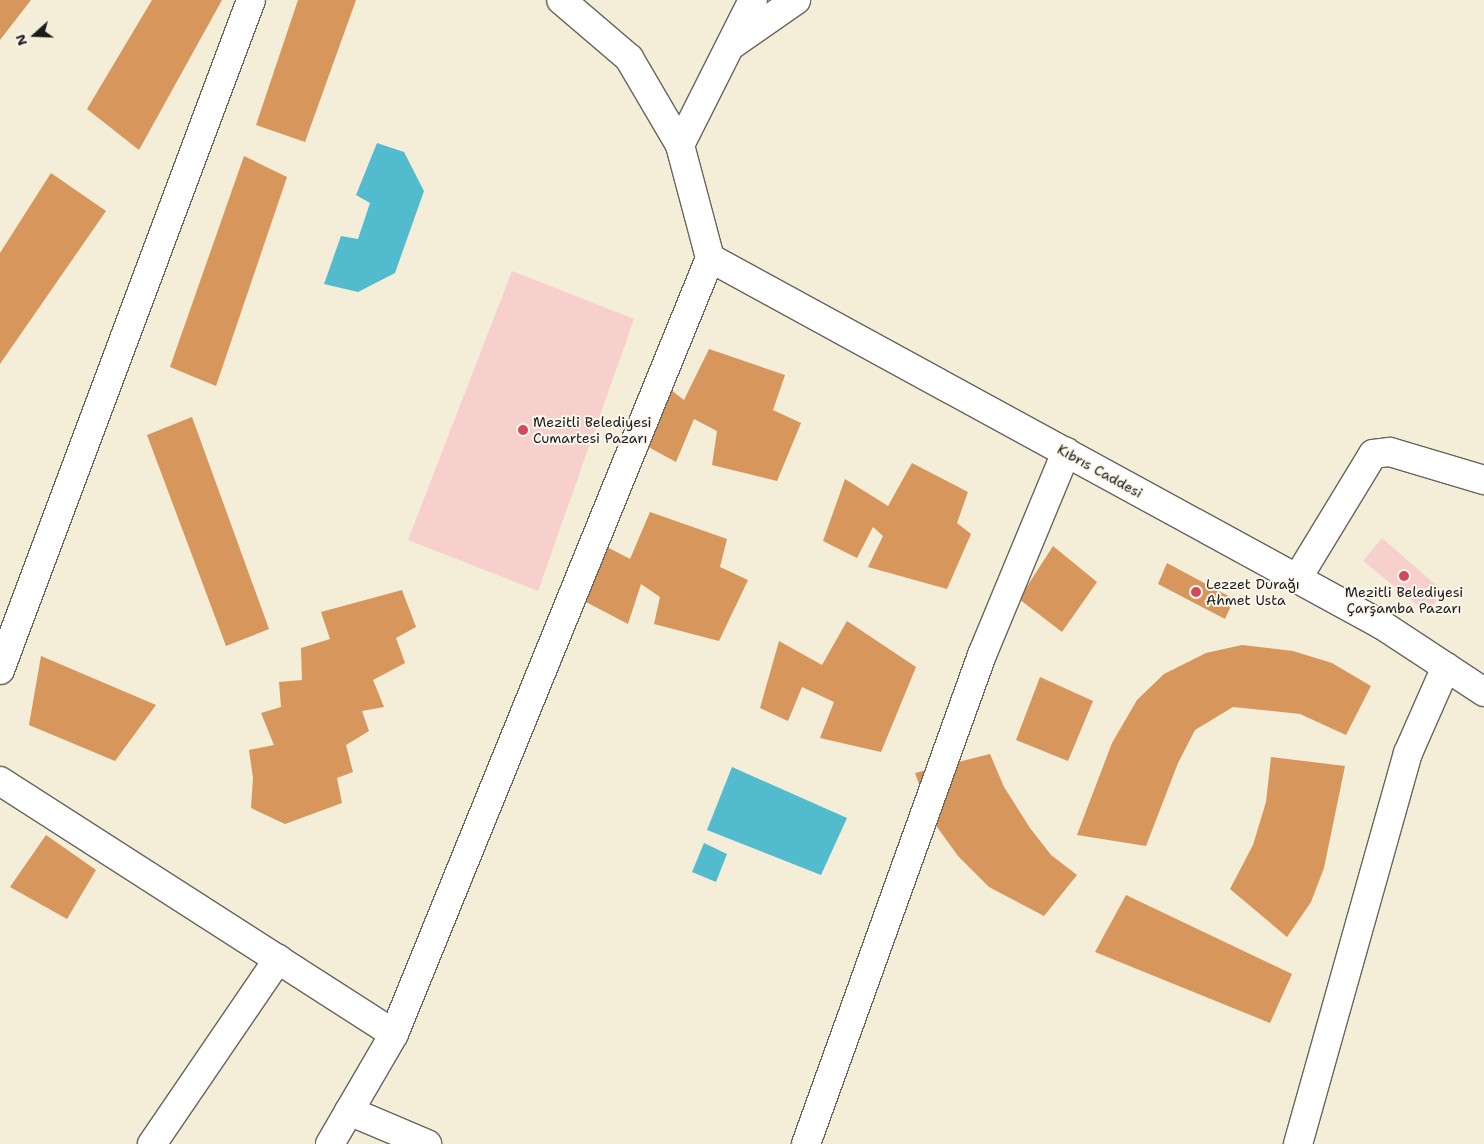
<!DOCTYPE html>
<html>
<head>
<meta charset="utf-8">
<style>
	body { margin:0 }
	#map { position:relative; width:1484px; height:1144px; overflow:hidden; background:#f4edd7; font-family:"Shantell Sans",sans-serif }
	div>[style] { position:absolute }
	.built>* { inset:0; background:#f7d0cd }
	.water>* { inset:0; background:#52bcce }
	.building>* { inset:0; background:#d7965b }
	.roads { filter:drop-shadow(1px 0 #68655d) drop-shadow(-1px 0 #68655d) drop-shadow(0 1px #68655d) drop-shadow(0 -1px #68655d) }
	.street>* { height:28px; margin:-14px; padding:0 14px; transform-origin:14px; border-radius:14px; background:#fff }
	.dots>* { width:14px; height:14px; translate:-50% -50%; box-sizing:border-box; border:2px solid #fbf7ec; border-radius:50% }
	span { translate:-50% -50%; white-space:nowrap; text-align:center; line-height:1.15; -webkit-text-stroke:4px #fbf7ec; paint-order:stroke }
	.poi-label { font-size:14px; color:#1c1c1c }
	.left { translate:0 -50%; text-align:left }
	.street-label { font-size:14px; color:#1c1c1c }
	.north { position:absolute; left:10px; top:10px; width:50px; height:50px; -webkit-text-stroke:4px #fbf7ec; paint-order:stroke; rotate:250deg; font-size:14px; font-weight:700; line-height:20px; text-align:center; color:#1c1c1c }
	.north::after { content:''; display:block; margin:auto; width:18px; height:22px; background:#1c1c1c; clip-path:polygon(50% 0,100% 100%,50% 72%,0 100%) }
</style>
</head>
<body>
<div id="map">
	<div class="built">
		<div style="clip-path:polygon(512px 271px,634px 319px,538px 591px,408px 540px)"></div>
		<div style="clip-path:polygon(1382px 538px,1444px 592px,1427px 613px,1363px 561px)"></div>
	</div>
	<div class="water">
		<div style="clip-path:polygon(377px 143px,404px 152px,424px 191px,395px 273px,358px 292px,324px 284px,341px 236px,358px 239px,370px 203px,356px 195px)"></div>
		<div style="clip-path:polygon(732px 767px,847px 818px,821px 875px,707px 830px)"></div>
		<div style="clip-path:polygon(704px 843px,727px 854px,716px 882px,692px 872px)"></div>
	</div>
	<div class="building">
		<div style="clip-path:polygon(0 0,31px 0,0 40px)"></div>
		<div style="clip-path:polygon(152px 0,222px 0,139px 150px,87px 109px)"></div>
		<div style="clip-path:polygon(298px 0,356px 0,305px 142px,256px 125px)"></div>
		<div style="clip-path:polygon(244px 156px,287px 177px,216px 386px,170px 367px)"></div>
		<div style="clip-path:polygon(51px 173px,106px 211px,0 364px,0 253px)"></div>
		<div style="clip-path:polygon(709px 349px,785px 375px,773px 410px,801px 423px,777px 481px,712px 465px,717px 431px,694px 419px,676px 462px,643px 444px,666px 386px,684px 400px)"></div>
		<div style="clip-path:polygon(192px 417px,269px 629px,226px 646px,147px 435px)"></div>
		<div style="clip-path:polygon(912px 463px,968px 492px,957px 523px,971px 534px,947px 589px,868px 567px,883px 536px,873px 527px,857px 558px,823px 541px,845px 479px,888px 506px)"></div>
		<div style="clip-path:polygon(650px 512px,727px 539px,720px 567px,748px 580px,719px 641px,654px 624px,660px 597px,641px 584px,628px 624px,584px 601px,605px 546px,630px 559px)"></div>
		<div style="clip-path:polygon(1053px 546px,1097px 582px,1062px 632px,1019px 599px)"></div>
		<div style="clip-path:polygon(1167px 563px,1234px 599px,1225px 619px,1158px 584px)"></div>
		<div style="clip-path:polygon(402px 590px,416px 627px,396px 638px,405px 663px,373px 680px,384px 707px,362px 711px,369px 731px,346px 745px,353px 772px,337px 778px,342px 803px,285px 824px,251px 808px,253px 778px,249px 750px,274px 745px,261px 713px,281px 707px,279px 682px,302px 680px,301px 648px,330px 639px,321px 612px)"></div>
		<div style="clip-path:polygon(847px 621px,916px 667px,881px 752px,820px 738px,834px 702px,802px 687px,788px 721px,760px 708px,779px 641px,822px 665px)"></div>
		<div style="clip-path:polygon(1242px 645px,1293px 651px,1332px 663px,1371px 686px,1346px 735px,1300px 714px,1233px 707px,1195px 730px,1178px 763px,1146px 846px,1077px 835px,1112px 743px,1137px 700px,1164px 674px,1206px 653px)"></div>
		<div style="clip-path:polygon(41px 656px,156px 705px,115px 761px,29px 725px)"></div>
		<div style="clip-path:polygon(1040px 677px,1093px 701px,1068px 761px,1016px 740px)"></div>
		<div style="clip-path:polygon(990px 754px,1004px 787px,1030px 828px,1051px 855px,1077px 875px,1044px 916px,989px 887px,958px 856px,932px 820px,915px 773px)"></div>
		<div style="clip-path:polygon(1271px 757px,1345px 766px,1324px 868px,1311px 902px,1287px 937px,1230px 889px,1253px 845px,1266px 802px)"></div>
		<div style="clip-path:polygon(46px 835px,96px 870px,67px 919px,10px 887px)"></div>
		<div style="clip-path:polygon(1126px 895px,1292px 974px,1270px 1023px,1095px 952px)"></div>
	</div>
	<div class="roads">
		<div class="street">
			<div style="left:733px;top:44px;width:77px;rotate:-34.9deg"></div>
			<div style="left:680px;top:145px;width:162px;rotate:-63.3deg"></div>
			<div style="left:710px;top:258px;width:766px;rotate:28.64deg"></div>
			<div style="left:1382px;top:625px;width:122px;rotate:33.3deg"></div>
			<div style="left:1297px;top:579px;width:146px;rotate:-58.7deg"></div>
			<div style="left:1373px;top:454px;width:17px;rotate:-7deg"></div>
			<div style="left:1390px;top:452px;width:98px;rotate:16.6deg"></div>
			<div style="left:0;top:670px;width:715px;rotate:-69.46deg"></div>
			<div style="left:0;top:781px;width:468px;rotate:32.7deg"></div>
			<div style="left:349px;top:1111px;width:85px;rotate:22.9deg"></div>
			<div style="left:152px;top:1144px;width:224px;rotate:-55.7deg"></div>
			<div style="left:330px;top:1144px;width:127px;rotate:-59.8deg"></div>
			<div style="left:394px;top:1034px;width:838px;rotate:-67.84deg"></div>
			<div style="left:710px;top:258px;width:117px;rotate:-104.9deg"></div>
			<div style="left:680px;top:145px;width:101px;rotate:-120.4deg"></div>
			<div style="left:629px;top:58px;width:89px;rotate:-139.5deg"></div>
			<div style="left:806px;top:1144px;width:520px;rotate:-70.21deg"></div>
			<div style="left:982px;top:655px;width:220px;rotate:-67.5deg"></div>
			<div style="left:1298px;top:1144px;width:406px;rotate:-74.3deg"></div>
			<div style="left:1408px;top:753px;width:94px;rotate:-66.2deg"></div>
		</div>
	</div>
	<div class="dots">
		<div style="left:523px;top:430px;background:#d1495b"></div>
		<div style="left:1404px;top:576px;background:#d1495b"></div>
		<div style="left:1196px;top:592px;background:#d1495b"></div>
	</div>
	<div class="poi-label">
		<span class="left" style="left:533px;top:430px">Mezitli Belediyesi<br>Cumartesi Pazarı</span>
		<span class="left" style="left:1206px;top:592px">Lezzet Durağı<br>Ahmet Usta</span>
		<span style="left:1404px;top:600px">Mezitli Belediyesi<br>Çarşamba Pazarı</span>
	</div>
	<div class="street-label">
		<span style="left:1100px;top:471px;rotate:29deg">Kıbrıs Caddesi</span>
	</div>
	<div class="north">N</div>
</div>
</body>
</html>
